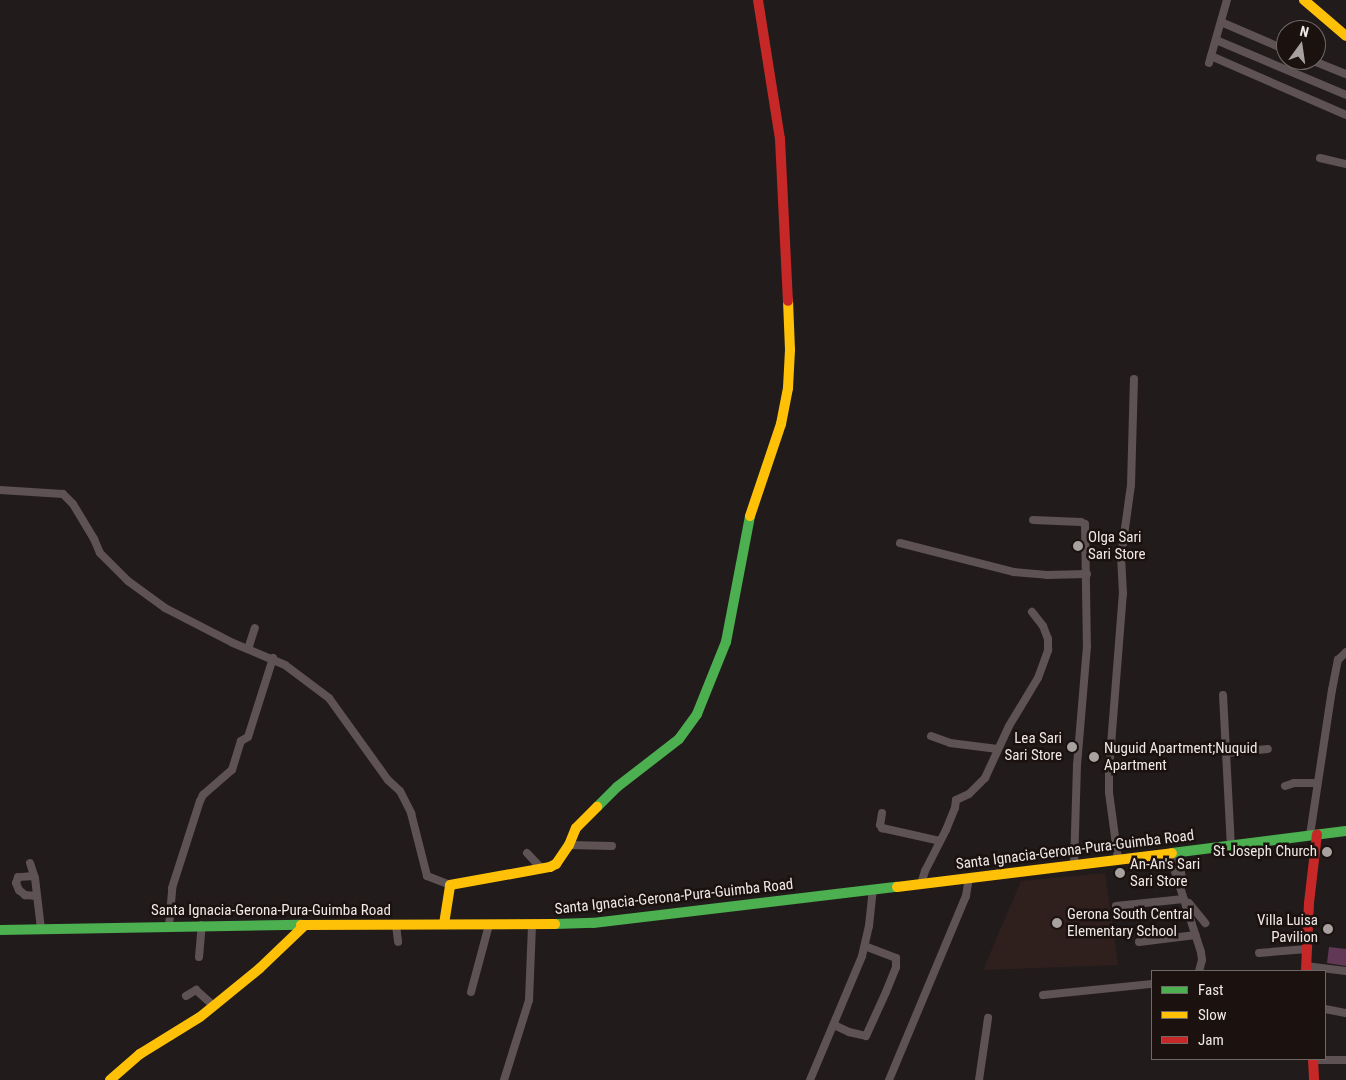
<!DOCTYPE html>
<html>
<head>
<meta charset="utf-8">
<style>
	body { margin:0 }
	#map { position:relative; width:1346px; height:1080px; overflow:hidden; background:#211c1b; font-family:"Roboto Condensed",sans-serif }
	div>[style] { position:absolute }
	.built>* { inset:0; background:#2f201d }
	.water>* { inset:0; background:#613957 }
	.street>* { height:8px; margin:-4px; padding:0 4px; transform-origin:4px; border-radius:4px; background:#5e5254 }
	.fast>* { height:10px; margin:-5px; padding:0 5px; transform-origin:5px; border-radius:5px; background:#4caf50 }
	.slow>* { height:10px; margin:-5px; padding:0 5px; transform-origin:5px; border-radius:5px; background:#ffc107 }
	.jam>* { height:10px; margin:-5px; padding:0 5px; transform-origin:5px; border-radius:5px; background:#c62828 }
	.dots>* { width:14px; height:14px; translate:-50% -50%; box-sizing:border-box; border:2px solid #1b120f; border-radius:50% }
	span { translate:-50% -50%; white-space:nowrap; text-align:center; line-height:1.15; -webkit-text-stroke:5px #1b120f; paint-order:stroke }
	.poi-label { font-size:15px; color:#efe8e7 }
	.left { translate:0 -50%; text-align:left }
	.right { translate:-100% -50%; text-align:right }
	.street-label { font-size:15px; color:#efe8e7 }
	.legend { position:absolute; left:1151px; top:970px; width:175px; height:90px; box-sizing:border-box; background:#1b120f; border:1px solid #706865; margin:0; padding:6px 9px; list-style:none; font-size:15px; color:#efe8e7 }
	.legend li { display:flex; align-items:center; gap:10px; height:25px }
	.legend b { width:25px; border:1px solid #706865 }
	.north { position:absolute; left:1276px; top:20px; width:50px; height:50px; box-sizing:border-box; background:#1b120f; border:1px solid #706865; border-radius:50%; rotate:14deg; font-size:14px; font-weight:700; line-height:20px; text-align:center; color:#efe8e7 }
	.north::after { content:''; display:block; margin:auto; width:18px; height:22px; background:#a7a1a0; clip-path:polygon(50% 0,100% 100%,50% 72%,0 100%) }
</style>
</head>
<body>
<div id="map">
	<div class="built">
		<div style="clip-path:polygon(1105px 873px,1118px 965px,983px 970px,1021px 881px)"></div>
	</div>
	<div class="water">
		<div style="clip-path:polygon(1329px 947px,1346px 949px,1346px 966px,1327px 963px)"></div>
	</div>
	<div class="street">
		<div style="left:1221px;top:22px;width:71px;rotate:23.3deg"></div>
		<div style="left:1216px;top:40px;width:141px;rotate:22.9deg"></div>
		<div style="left:1211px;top:56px;width:147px;rotate:23.6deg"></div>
		<div style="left:1311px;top:60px;width:38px;rotate:22deg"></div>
		<div style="left:1209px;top:63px;width:66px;rotate:-74.1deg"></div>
		<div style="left:1320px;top:158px;width:27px;rotate:13deg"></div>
		<div style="left:0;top:490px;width:63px;rotate:3.6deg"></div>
		<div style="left:63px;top:494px;width:14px;rotate:45deg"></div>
		<div style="left:73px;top:504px;width:41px;rotate:59deg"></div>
		<div style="left:94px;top:539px;width:15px;rotate:67deg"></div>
		<div style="left:100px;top:553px;width:40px;rotate:45deg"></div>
		<div style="left:128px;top:581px;width:46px;rotate:36.1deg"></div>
		<div style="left:165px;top:608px;width:76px;rotate:27.2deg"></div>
		<div style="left:233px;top:643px;width:56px;rotate:22.9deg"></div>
		<div style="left:285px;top:665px;width:55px;rotate:36.9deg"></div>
		<div style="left:329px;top:698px;width:101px;rotate:54.3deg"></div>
		<div style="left:388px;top:780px;width:16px;rotate:43deg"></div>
		<div style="left:400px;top:791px;width:25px;rotate:63deg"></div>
		<div style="left:411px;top:813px;width:65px;rotate:75.7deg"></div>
		<div style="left:427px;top:876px;width:25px;rotate:21deg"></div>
		<div style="left:1033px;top:520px;width:48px;rotate:2.4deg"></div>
		<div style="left:1081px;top:522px;width:4px;rotate:27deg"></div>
		<div style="left:1085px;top:524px;width:122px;rotate:89.1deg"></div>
		<div style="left:1087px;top:646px;width:119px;rotate:94.8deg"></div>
		<div style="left:1077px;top:765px;width:99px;rotate:91.7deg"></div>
		<div style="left:900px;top:543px;width:118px;rotate:14.3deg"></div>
		<div style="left:1014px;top:572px;width:33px;rotate:5deg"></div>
		<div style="left:1047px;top:575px;width:40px;rotate:-1.4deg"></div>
		<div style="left:248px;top:649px;width:22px;rotate:-72deg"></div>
		<div style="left:1223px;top:695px;width:151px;rotate:87deg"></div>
		<div style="left:931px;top:736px;width:20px;rotate:20deg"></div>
		<div style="left:950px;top:743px;width:48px;rotate:7.1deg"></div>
		<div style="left:1227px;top:753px;width:41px;rotate:-5.6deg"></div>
		<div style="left:1285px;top:786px;width:9px;rotate:-18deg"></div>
		<div style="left:1294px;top:783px;width:23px"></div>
		<div style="left:882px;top:813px;width:12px;rotate:99deg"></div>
		<div style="left:880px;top:825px;width:4px;rotate:56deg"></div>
		<div style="left:882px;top:828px;width:59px;rotate:12.6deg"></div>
		<div style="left:1310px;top:835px;width:147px;rotate:-81.4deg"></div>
		<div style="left:1332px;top:690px;width:31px;rotate:-79deg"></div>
		<div style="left:1338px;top:660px;width:11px;rotate:-45deg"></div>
		<div style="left:569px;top:845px;width:43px;rotate:1.3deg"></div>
		<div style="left:527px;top:853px;width:22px;rotate:47deg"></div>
		<div style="left:1169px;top:853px;width:104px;rotate:72.1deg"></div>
		<div style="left:1201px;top:952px;width:8px;rotate:83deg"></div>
		<div style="left:1202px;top:960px;width:11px;rotate:105deg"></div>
		<div style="left:1176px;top:853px;width:30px;rotate:76deg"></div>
		<div style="left:1118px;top:859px;width:68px;rotate:-97.7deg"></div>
		<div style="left:1109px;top:792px;width:22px;rotate:-90deg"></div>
		<div style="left:1109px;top:770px;width:177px;rotate:-85.5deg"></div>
		<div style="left:1123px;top:594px;width:37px;rotate:-93deg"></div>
		<div style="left:1121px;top:557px;width:73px;rotate:-82.1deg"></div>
		<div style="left:1131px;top:485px;width:106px;rotate:-88.4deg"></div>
		<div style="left:30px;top:863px;width:16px;rotate:72deg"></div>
		<div style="left:35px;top:878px;width:51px;rotate:83.3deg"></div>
		<div style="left:34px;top:876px;width:16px;rotate:176deg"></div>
		<div style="left:18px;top:877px;width:6px;rotate:108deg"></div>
		<div style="left:16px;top:883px;width:8px;rotate:67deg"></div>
		<div style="left:19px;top:890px;width:8px;rotate:40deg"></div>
		<div style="left:25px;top:895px;width:12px;rotate:5deg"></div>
		<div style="left:921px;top:884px;width:14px;rotate:-73deg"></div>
		<div style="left:925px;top:871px;width:46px;rotate:-62.9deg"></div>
		<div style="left:946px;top:830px;width:24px;rotate:-68deg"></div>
		<div style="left:955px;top:808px;width:8px;rotate:-83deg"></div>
		<div style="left:956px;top:800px;width:14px;rotate:-25deg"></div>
		<div style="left:969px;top:794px;width:23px;rotate:-45deg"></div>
		<div style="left:985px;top:778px;width:57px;rotate:-65.2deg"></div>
		<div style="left:1009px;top:726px;width:56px;rotate:-58.9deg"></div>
		<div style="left:1038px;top:678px;width:30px;rotate:-70deg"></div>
		<div style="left:1048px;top:650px;width:11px;rotate:-90deg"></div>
		<div style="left:1048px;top:639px;width:14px;rotate:-111deg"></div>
		<div style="left:1043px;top:626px;width:18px;rotate:-128deg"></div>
		<div style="left:1189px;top:903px;width:26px;rotate:51deg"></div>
		<div style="left:1116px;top:906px;width:68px;rotate:-5.9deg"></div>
		<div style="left:396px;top:925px;width:17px;rotate:83deg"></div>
		<div style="left:169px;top:926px;width:38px;rotate:-85deg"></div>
		<div style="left:172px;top:888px;width:91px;rotate:-72.2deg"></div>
		<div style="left:200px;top:801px;width:7px;rotate:-63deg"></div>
		<div style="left:203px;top:795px;width:38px;rotate:-41deg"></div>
		<div style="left:232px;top:770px;width:30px;rotate:-73deg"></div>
		<div style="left:241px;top:741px;width:8px;rotate:-30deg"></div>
		<div style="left:248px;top:737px;width:83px;rotate:-72.4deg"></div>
		<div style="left:1139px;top:942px;width:57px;rotate:-7deg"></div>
		<div style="left:1259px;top:953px;width:48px;rotate:-4.8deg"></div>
		<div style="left:199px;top:957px;width:32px;rotate:-85deg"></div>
		<div style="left:1306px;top:966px;width:40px;rotate:7.1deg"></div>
		<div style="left:471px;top:992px;width:69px;rotate:-75deg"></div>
		<div style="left:1043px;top:995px;width:110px;rotate:-5.8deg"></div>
		<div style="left:186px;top:996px;width:12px;rotate:-31deg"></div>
		<div style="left:196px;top:990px;width:24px;rotate:42deg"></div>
		<div style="left:1325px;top:1009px;width:21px;rotate:11deg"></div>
		<div style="left:834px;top:1025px;width:17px;rotate:25deg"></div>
		<div style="left:849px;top:1032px;width:17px;rotate:13deg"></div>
		<div style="left:866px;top:1036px;width:48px;rotate:-65.6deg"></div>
		<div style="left:886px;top:992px;width:27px;rotate:-68deg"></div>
		<div style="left:896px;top:967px;width:9px;rotate:-90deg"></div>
		<div style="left:896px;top:958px;width:33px;rotate:-159deg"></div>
		<div style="left:1313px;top:1060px;width:33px"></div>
		<div style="left:504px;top:1080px;width:84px;rotate:-72.6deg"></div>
		<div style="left:529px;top:1000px;width:75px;rotate:-87.7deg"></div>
		<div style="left:810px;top:1080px;width:134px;rotate:-67.2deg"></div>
		<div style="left:862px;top:956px;width:31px;rotate:-77deg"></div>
		<div style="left:869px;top:926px;width:36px;rotate:-84deg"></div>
		<div style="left:889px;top:1080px;width:199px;rotate:-67.3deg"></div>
		<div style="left:966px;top:896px;width:18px;rotate:-81deg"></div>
		<div style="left:979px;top:1080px;width:63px;rotate:-81.7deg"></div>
	</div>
	<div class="fast">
		<div style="left:597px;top:807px;width:28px;rotate:-45deg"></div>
		<div style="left:617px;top:787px;width:78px;rotate:-37.7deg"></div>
		<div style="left:679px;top:739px;width:31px;rotate:-54deg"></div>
		<div style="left:697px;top:714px;width:78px;rotate:-68.1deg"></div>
		<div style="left:726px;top:642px;width:128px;rotate:-79.2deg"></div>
		<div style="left:1172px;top:853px;width:175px;rotate:-7.2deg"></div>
		<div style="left:555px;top:924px;width:38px;rotate:-2deg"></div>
		<div style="left:593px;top:923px;width:306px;rotate:-6.8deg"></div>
		<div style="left:0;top:930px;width:301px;rotate:-1deg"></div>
	</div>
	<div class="slow">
		<div style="left:1304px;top:0;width:55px;rotate:40.6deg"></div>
		<div style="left:750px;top:516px;width:97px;rotate:-71.4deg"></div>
		<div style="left:781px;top:424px;width:37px;rotate:-79deg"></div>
		<div style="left:788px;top:388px;width:38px;rotate:-87deg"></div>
		<div style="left:790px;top:350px;width:49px;rotate:-92.3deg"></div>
		<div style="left:897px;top:887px;width:277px;rotate:-7deg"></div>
		<div style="left:444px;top:924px;width:39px;rotate:-81deg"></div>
		<div style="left:450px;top:885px;width:102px;rotate:-10.2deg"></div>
		<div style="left:550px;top:867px;width:7px;rotate:-27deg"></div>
		<div style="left:556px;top:864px;width:23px;rotate:-56deg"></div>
		<div style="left:569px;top:845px;width:18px;rotate:-68deg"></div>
		<div style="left:576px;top:828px;width:30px;rotate:-45deg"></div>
		<div style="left:301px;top:925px;width:254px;rotate:-0.2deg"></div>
		<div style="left:110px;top:1080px;width:40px;rotate:-41deg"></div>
		<div style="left:140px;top:1054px;width:70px;rotate:-31.7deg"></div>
		<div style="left:200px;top:1017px;width:77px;rotate:-39.2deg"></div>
		<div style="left:260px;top:968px;width:61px;rotate:-43.7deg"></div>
	</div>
	<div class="jam">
		<div style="left:758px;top:0;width:141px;rotate:81deg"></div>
		<div style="left:780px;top:139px;width:162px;rotate:87.2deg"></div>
		<div style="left:1306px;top:971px;width:68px;rotate:-87.5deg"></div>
		<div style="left:1309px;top:903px;width:69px;rotate:-83.4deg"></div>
		<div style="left:1313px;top:1059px;width:21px;rotate:87deg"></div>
	</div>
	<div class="dots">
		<div style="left:1078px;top:546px;background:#a7a1a0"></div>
		<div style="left:1072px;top:747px;background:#a7a1a0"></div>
		<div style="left:1094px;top:757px;background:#a7a1a0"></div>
		<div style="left:1327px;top:852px;background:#a7a1a0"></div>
		<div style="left:1120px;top:873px;background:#a7a1a0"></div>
		<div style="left:1057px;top:923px;background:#a7a1a0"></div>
		<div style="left:1328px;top:929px;background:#a7a1a0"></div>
	</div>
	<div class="poi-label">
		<span class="left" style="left:1088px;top:546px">Olga Sari<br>Sari Store</span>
		<span class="right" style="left:1062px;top:747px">Lea Sari<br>Sari Store</span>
		<span class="left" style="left:1104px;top:757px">Nuguid Apartment;Nuquid<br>Apartment</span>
		<span class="right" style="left:1317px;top:852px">St Joseph Church</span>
		<span class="left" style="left:1130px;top:873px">An-An's Sari<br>Sari Store</span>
		<span class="left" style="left:1067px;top:923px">Gerona South Central<br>Elementary School</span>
		<span class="right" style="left:1318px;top:929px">Villa Luisa<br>Pavilion</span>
	</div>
	<div class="street-label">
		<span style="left:1075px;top:850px;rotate:-7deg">Santa Ignacia-Gerona-Pura-Guimba Road</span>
		<span style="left:674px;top:897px;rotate:-6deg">Santa Ignacia-Gerona-Pura-Guimba Road</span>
		<span style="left:271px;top:911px">Santa Ignacia-Gerona-Pura-Guimba Road</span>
	</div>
	<ul class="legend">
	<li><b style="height:6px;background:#4caf50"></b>Fast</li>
	<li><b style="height:6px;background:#ffc107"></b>Slow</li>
	<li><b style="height:6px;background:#c62828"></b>Jam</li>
	</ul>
	<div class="north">N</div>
</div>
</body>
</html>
